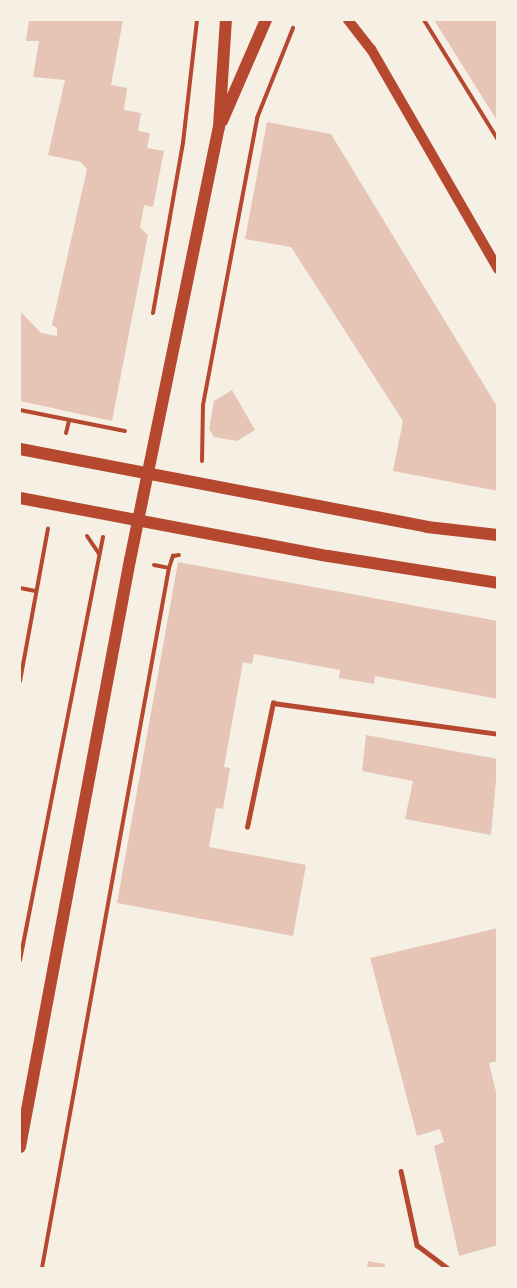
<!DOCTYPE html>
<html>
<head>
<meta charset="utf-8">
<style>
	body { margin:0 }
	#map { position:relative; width:517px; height:1288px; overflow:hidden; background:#f6efe4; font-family:"Source Serif 4",serif }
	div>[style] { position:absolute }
	.building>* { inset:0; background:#e6c5b7 }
	.path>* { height:4px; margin:-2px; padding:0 2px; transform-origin:2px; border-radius:2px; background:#b5482f }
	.service>* { height:4.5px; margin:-2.25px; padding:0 2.25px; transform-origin:2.25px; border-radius:2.25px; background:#b5482f }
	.tertiary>* { height:10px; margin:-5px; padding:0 5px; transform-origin:5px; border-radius:5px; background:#b5482f }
	.secondary>* { height:12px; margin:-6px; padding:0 6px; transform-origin:6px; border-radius:6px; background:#b5482f }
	span { translate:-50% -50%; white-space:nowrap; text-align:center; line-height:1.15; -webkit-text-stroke:5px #f6efe4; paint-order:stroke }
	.frame { position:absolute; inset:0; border:21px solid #f6efe4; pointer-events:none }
</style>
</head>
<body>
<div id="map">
	<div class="building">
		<div style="clip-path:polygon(29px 20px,123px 20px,111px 85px,127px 88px,124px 110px,141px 113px,138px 131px,150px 133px,147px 148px,164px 151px,153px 207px,144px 205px,140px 228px,148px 235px,112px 421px,20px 401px,20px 311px,41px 333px,57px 336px,57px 328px,52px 325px,87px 169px,81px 162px,48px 155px,65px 80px,33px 77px,39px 41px,26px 41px)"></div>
		<div style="clip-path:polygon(434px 20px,498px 20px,498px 122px)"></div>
		<div style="clip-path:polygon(267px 122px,331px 134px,498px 408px,498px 491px,393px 471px,403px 421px,291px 247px,245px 239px)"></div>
		<div style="clip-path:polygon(232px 390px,255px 430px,237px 441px,214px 437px,209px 429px,214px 401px)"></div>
		<div style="clip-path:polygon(178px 562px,498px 621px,498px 699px,375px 676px,374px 684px,339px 678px,340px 670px,254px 654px,252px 664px,243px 662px,224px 767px,230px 768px,223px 809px,216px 808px,209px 847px,306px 865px,293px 936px,117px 903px)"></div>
		<div style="clip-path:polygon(366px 735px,498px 759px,491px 835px,405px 819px,413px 781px,362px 771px)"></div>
		<div style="clip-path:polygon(498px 928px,498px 1061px,489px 1063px,498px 1100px,498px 1245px,459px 1256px,434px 1146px,444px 1142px,440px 1129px,417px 1136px,370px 958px)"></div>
		<div style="clip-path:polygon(368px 1261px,385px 1264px,384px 1268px,367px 1268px)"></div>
	</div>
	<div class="path">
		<div style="left:424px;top:20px;width:141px;rotate:58.3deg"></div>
		<div style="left:153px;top:313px;width:173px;rotate:-80deg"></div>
		<div style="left:183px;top:143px;width:124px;rotate:-83.5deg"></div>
		<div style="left:20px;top:410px;width:107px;rotate:11.3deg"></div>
		<div style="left:66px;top:433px;width:12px;rotate:-76deg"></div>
		<div style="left:202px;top:461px;width:56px;rotate:-89deg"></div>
		<div style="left:203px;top:405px;width:292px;rotate:-79.3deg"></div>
		<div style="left:257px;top:118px;width:97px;rotate:-68.2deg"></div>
		<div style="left:87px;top:536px;width:22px;rotate:56deg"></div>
		<div style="left:154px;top:565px;width:15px;rotate:11deg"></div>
		<div style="left:20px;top:588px;width:16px;rotate:11deg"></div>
		<div style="left:20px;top:681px;width:155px;rotate:-79.6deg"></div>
		<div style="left:20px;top:960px;width:431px;rotate:-78.9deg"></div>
		<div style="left:42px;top:1268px;width:711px;rotate:-79.72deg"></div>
		<div style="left:169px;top:568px;width:13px;rotate:-72deg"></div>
		<div style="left:173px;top:556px;width:6px;rotate:-9deg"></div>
	</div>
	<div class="service">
		<div style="left:247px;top:827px;width:127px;rotate:-78.2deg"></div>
		<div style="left:273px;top:703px;width:227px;rotate:7.8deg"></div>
		<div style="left:401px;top:1171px;width:76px;rotate:77.8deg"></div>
		<div style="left:417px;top:1245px;width:39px;rotate:37deg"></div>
	</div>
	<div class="tertiary">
		<div style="left:348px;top:20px;width:37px;rotate:52deg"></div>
		<div style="left:371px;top:49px;width:254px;rotate:60deg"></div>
	</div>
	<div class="secondary">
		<div style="left:222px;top:121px;width:110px;rotate:-66.5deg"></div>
		<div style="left:20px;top:449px;width:414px;rotate:10.8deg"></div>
		<div style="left:427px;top:527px;width:71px;rotate:6.4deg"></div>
		<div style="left:20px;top:498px;width:313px;rotate:10.7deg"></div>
		<div style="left:328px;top:556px;width:172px;rotate:9deg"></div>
		<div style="left:20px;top:1147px;width:597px;rotate:-79.39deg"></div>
		<div style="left:130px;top:560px;width:442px;rotate:-78.4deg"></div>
		<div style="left:219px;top:127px;width:107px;rotate:-86.3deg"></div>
	</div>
	<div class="frame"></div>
</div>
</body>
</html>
